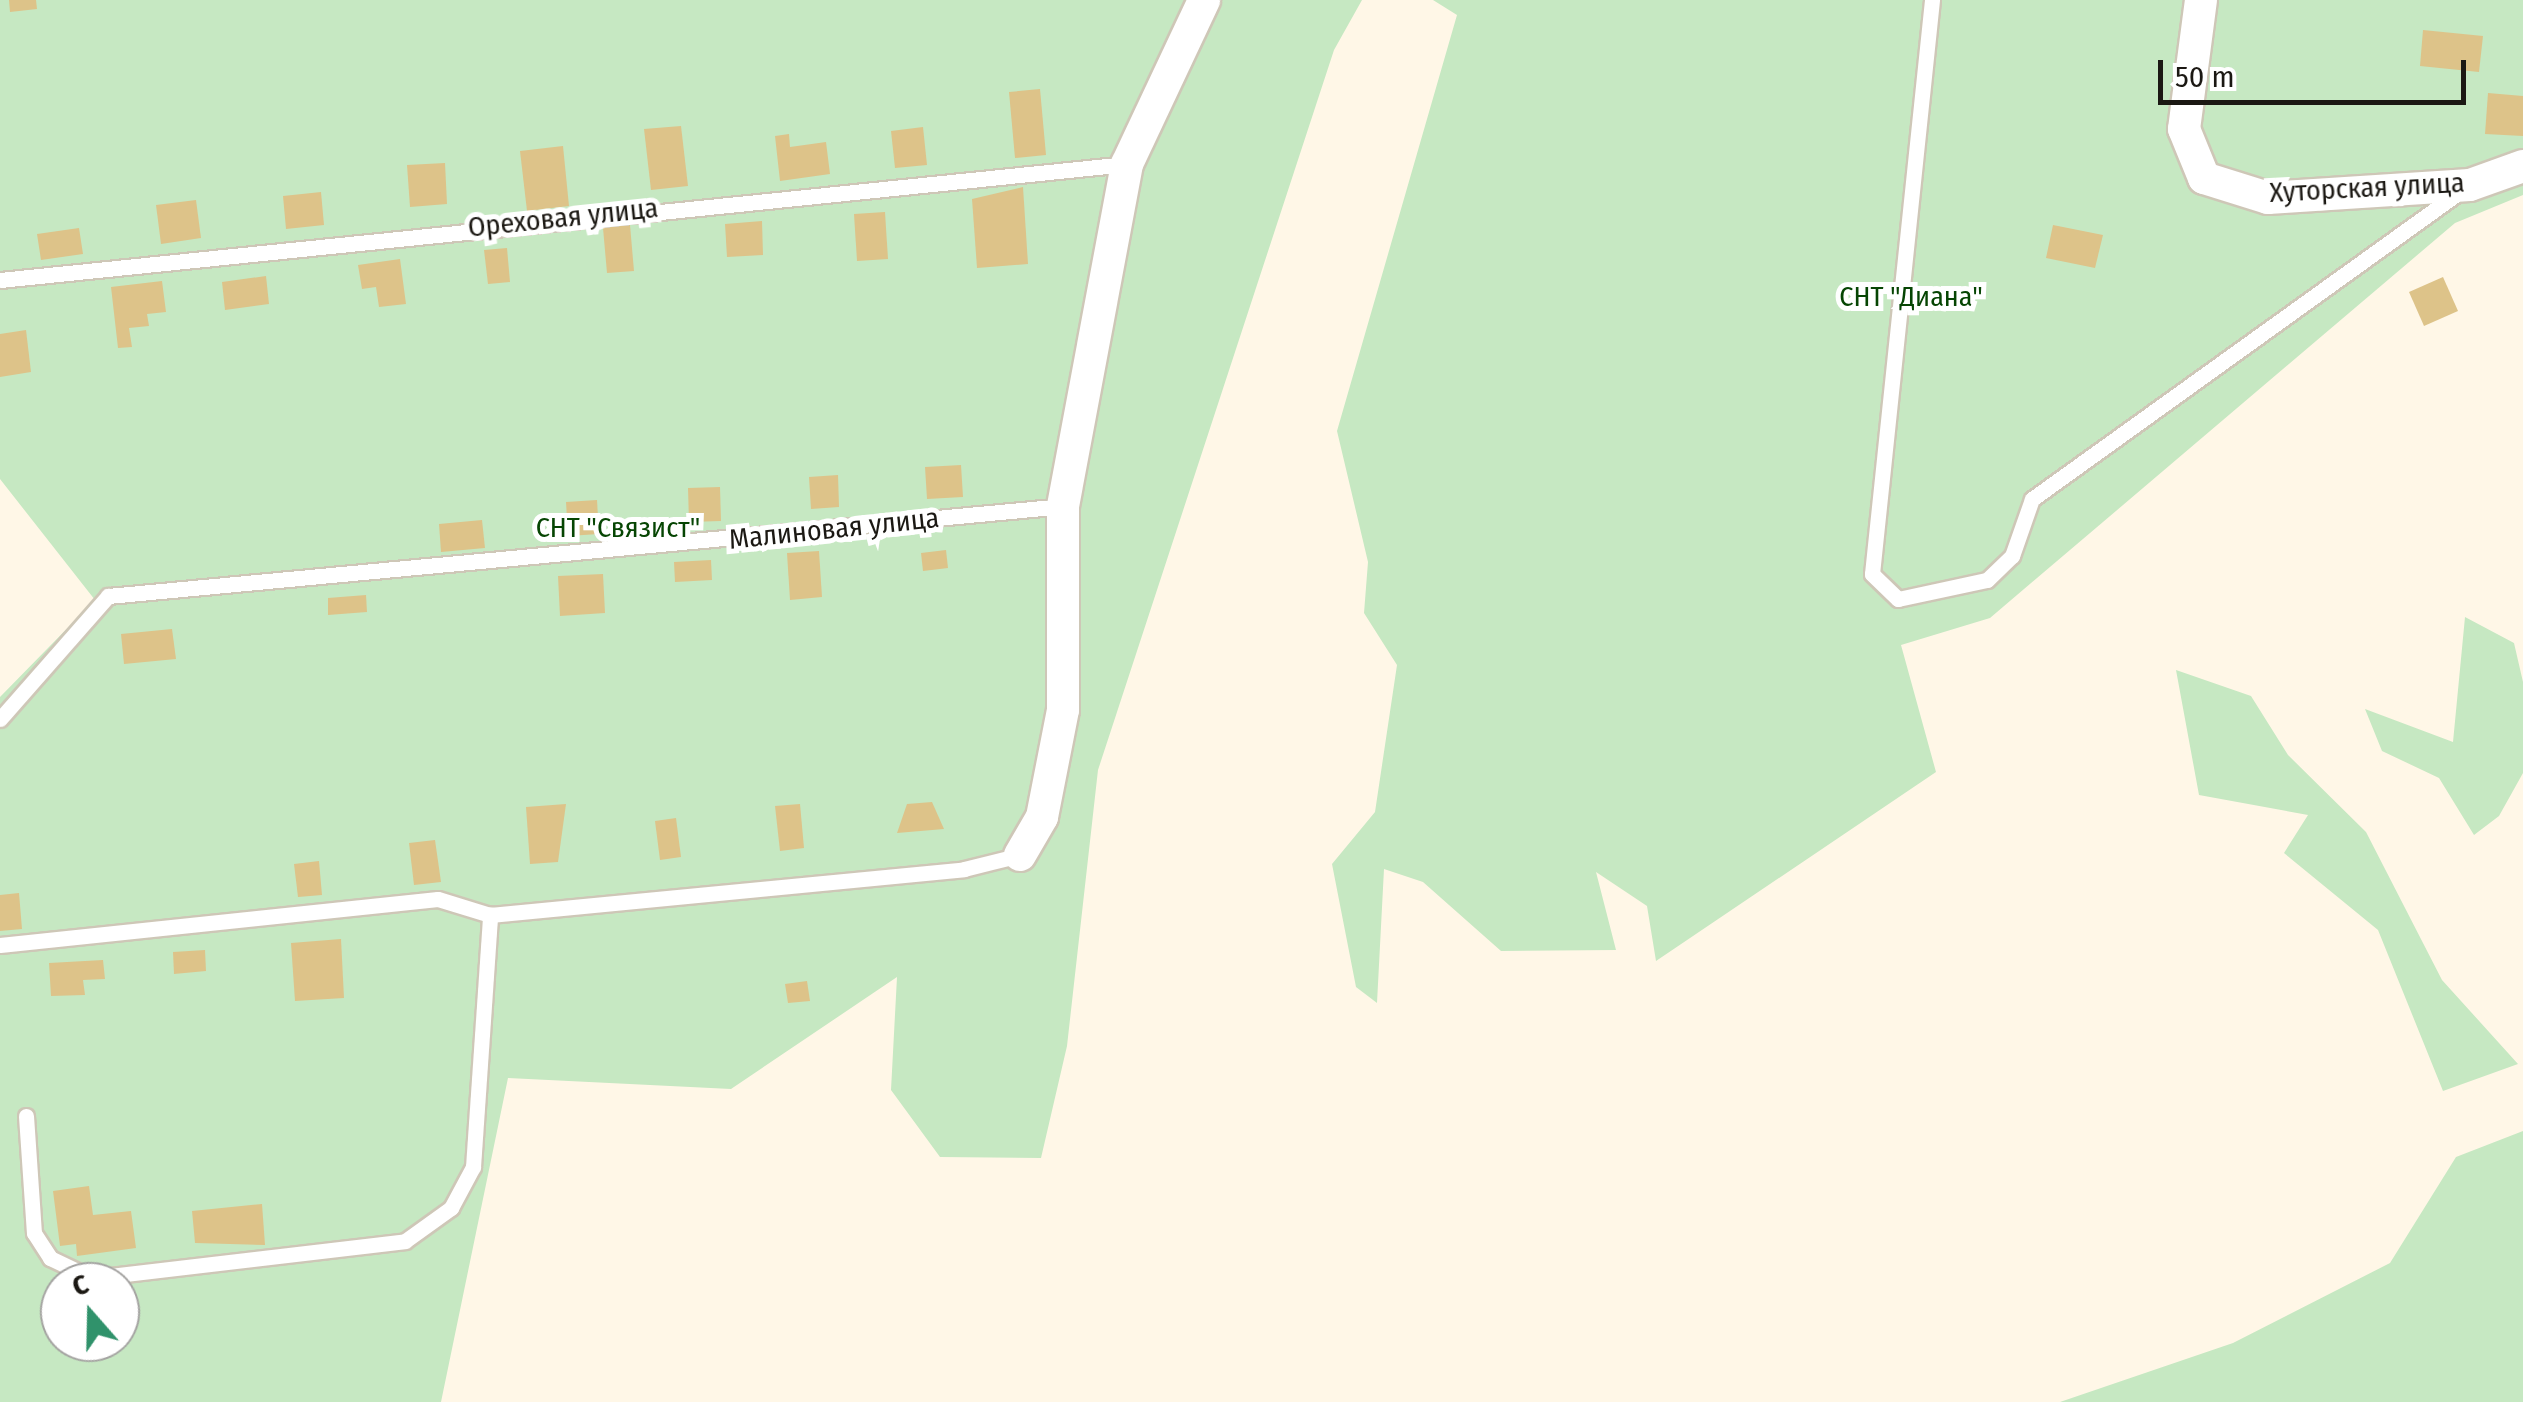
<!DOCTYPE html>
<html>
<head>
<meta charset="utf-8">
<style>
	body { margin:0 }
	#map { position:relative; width:2523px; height:1402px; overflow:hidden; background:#fff7e7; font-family:"Fira Sans Condensed",sans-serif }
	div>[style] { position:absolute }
	.green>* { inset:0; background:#c6e8c2 }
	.building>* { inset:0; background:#ddc389 }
	.roads { filter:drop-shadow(2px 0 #cec7b7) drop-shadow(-2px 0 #cec7b7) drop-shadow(0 2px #cec7b7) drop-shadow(0 -2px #cec7b7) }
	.lane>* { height:15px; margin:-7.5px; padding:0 7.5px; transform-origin:7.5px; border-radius:7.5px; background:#fff }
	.street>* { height:32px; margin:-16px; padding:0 16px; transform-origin:16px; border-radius:16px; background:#fff }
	span { translate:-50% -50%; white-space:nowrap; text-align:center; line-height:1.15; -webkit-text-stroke:10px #fff; paint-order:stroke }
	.street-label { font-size:28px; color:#1b1813 }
	.park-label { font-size:28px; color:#064503 }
	.north { position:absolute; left:40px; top:1262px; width:100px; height:100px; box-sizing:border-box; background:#fff; border:2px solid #a4a3a1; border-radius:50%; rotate:340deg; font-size:28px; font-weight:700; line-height:40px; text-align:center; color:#1b1813 }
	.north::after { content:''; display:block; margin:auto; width:35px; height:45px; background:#30926b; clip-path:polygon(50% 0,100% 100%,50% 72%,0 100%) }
	.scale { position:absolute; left:2158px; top:60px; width:308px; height:45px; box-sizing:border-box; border:5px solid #1b1813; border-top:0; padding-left:12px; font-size:30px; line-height:35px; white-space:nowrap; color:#1b1813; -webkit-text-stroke:8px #fff; paint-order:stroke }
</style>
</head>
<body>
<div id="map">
	<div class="green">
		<div style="clip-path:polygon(evenodd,0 0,1362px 0,1334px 50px,1098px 770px,1067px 1046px,1041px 1158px,940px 1157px,891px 1090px,897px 977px,731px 1089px,508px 1078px,441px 1402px,0 1402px,0 697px,95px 600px,0 479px,0 0,60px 1282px,120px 1282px,120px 1342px,60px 1342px,60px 1282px)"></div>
		<div style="clip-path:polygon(1433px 0,2523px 0,2523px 195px,2455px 223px,1990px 618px,1901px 645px,1936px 772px,1656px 961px,1647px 906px,1596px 872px,1616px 950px,1501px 951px,1423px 882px,1384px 869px,1377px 1003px,1356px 987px,1332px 864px,1375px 812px,1397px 665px,1364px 613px,1368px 562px,1337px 431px,1457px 15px)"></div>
		<div style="clip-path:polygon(2465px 617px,2514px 643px,2523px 682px,2523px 773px,2499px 816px,2474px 835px,2439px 778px,2382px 751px,2365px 709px,2453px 742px)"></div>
		<div style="clip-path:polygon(2176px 670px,2251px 696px,2288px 755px,2366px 832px,2442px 980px,2518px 1064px,2443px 1091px,2378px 930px,2284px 853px,2308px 815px,2199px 795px)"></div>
		<div style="clip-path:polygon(2523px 1131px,2523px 1402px,2060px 1402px,2233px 1343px,2390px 1263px,2456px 1157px)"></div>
	</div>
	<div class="building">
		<div style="clip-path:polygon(9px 0,36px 0,37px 9px,10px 12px)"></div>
		<div style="clip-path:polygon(2423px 30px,2483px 36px,2479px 72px,2420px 66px)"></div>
		<div style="clip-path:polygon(1040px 89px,1046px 155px,1015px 158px,1009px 92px)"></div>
		<div style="clip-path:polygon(2488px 93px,2523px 96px,2523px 136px,2485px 134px)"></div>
		<div style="clip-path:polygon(681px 126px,688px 186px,651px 190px,644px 129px)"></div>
		<div style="clip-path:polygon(923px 127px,927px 165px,895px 168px,891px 131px)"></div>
		<div style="clip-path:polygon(789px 134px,790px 147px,826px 142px,830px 174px,780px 181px,775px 136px)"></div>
		<div style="clip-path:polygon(563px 146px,569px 206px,527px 211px,520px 151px)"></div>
		<div style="clip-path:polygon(445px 163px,447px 204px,410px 207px,407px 165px)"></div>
		<div style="clip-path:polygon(1023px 187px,1028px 264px,977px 268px,972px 199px)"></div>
		<div style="clip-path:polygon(321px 192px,324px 225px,286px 229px,283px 196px)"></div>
		<div style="clip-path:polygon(196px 200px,201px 238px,161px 244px,156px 205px)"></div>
		<div style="clip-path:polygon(885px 212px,888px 259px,857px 261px,854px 214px)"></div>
		<div style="clip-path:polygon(762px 221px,763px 255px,727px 257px,725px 224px)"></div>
		<div style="clip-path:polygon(630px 225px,634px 271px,607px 273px,603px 228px)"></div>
		<div style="clip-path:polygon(2053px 225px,2103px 235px,2095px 268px,2046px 258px)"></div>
		<div style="clip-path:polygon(79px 228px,83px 254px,41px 260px,37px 234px)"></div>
		<div style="clip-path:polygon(507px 248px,510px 282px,488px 284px,484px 250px)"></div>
		<div style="clip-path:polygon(400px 259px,406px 304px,379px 307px,376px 287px,362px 289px,358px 265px)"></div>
		<div style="clip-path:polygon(266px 276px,269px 304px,225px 310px,222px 282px)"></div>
		<div style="clip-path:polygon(2443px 277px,2458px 311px,2424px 326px,2409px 292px)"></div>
		<div style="clip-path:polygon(162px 281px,166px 312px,147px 314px,149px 326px,129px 328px,132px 347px,118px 348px,111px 287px)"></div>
		<div style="clip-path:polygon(26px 330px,31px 372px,0 377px,0 334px)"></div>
		<div style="clip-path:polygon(961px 465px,963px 497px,927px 499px,925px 467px)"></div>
		<div style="clip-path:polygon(838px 475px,839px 507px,811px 509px,809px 477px)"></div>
		<div style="clip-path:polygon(720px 487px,721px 521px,689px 522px,688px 488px)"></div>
		<div style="clip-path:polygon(597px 500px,599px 534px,568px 536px,566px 502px)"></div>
		<div style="clip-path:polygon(482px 520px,485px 548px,441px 552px,439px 524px)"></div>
		<div style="clip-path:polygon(946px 550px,948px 568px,923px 571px,921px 553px)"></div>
		<div style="clip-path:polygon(819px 551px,822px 597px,790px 600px,787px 553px)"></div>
		<div style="clip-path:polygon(711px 560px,712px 580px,675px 582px,674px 562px)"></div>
		<div style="clip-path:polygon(603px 574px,605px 613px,560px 616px,558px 576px)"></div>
		<div style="clip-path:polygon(366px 595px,367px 612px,328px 615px,328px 598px)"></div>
		<div style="clip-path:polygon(172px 629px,176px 659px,124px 664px,121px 634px)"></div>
		<div style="clip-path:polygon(932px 802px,944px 829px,897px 833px,907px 804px)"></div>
		<div style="clip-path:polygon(566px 804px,558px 862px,530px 864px,526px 807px)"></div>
		<div style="clip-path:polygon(800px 804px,804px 848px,780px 851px,775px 806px)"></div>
		<div style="clip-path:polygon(676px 818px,681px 857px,660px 860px,655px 821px)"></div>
		<div style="clip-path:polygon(435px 840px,441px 882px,414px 885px,409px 843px)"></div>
		<div style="clip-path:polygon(319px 861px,322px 895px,298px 897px,294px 864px)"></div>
		<div style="clip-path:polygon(19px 893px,22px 929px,0 931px,0 895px)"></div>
		<div style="clip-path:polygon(341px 939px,344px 998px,295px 1001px,291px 943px)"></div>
		<div style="clip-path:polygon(205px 950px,206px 971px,174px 974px,173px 952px)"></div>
		<div style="clip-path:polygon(103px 960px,105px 979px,83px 980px,85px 995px,51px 996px,49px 963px)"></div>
		<div style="clip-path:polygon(807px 981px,810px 1001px,788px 1003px,785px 984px)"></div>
		<div style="clip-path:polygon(89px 1186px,93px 1215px,131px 1211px,136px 1248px,77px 1256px,76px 1244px,60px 1246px,53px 1191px)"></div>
		<div style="clip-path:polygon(262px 1204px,265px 1245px,195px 1243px,192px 1211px)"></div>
	</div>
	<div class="roads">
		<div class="lane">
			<div style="left:1932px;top:0;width:577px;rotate:95.97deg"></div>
			<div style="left:1872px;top:574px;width:36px;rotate:44deg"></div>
			<div style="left:1898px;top:599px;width:91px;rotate:-12.1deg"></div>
			<div style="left:1987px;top:580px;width:35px;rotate:-44deg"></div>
			<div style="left:2012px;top:556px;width:60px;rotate:-70.7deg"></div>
			<div style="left:2032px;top:499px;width:525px;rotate:-35.69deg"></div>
			<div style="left:0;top:280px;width:1133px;rotate:-5.88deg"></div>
			<div style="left:0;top:719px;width:164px;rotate:-48.7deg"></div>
			<div style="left:108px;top:596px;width:959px;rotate:-5.38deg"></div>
			<div style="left:0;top:945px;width:440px;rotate:-6deg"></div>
			<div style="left:438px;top:899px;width:54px;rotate:17.1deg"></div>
			<div style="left:490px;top:915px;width:476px;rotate:-5.5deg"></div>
			<div style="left:964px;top:869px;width:58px;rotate:-14deg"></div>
			<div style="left:26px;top:1116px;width:117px;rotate:86.1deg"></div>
			<div style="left:34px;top:1233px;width:30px;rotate:57deg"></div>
			<div style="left:50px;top:1258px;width:47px;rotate:25.5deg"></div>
			<div style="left:92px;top:1278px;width:315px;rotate:-6.7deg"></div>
			<div style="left:405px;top:1241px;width:57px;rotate:-35.7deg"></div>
			<div style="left:451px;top:1208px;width:47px;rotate:-61.8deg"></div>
			<div style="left:473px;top:1167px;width:253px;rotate:-86.1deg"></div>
		</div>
		<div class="street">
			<div style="left:2201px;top:0;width:130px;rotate:97.5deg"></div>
			<div style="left:2184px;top:129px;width:53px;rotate:67.8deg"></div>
			<div style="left:2204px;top:178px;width:67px;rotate:17.4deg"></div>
			<div style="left:2268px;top:198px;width:202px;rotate:-3.7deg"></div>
			<div style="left:2470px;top:185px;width:56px;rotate:-19.7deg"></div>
			<div style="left:1020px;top:855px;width:44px;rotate:-59.9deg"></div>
			<div style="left:1042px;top:817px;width:109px;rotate:-78.9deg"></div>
			<div style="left:1063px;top:710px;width:204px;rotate:-90deg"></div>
			<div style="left:1063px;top:506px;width:348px;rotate:-79.4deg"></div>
			<div style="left:1127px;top:164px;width:181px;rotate:-64.8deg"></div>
		</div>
	</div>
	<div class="street-label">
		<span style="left:2367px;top:188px;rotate:-3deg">Хуторская улица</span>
		<span style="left:563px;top:218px;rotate:-6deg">Ореховая улица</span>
		<span style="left:834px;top:529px;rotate:-6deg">Малиновая улица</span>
	</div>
	<div class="park-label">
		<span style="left:1911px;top:297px">СНТ "Диана"</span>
		<span style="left:618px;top:528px">СНТ "Связист"</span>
	</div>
	<div class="north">С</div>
	<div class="scale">50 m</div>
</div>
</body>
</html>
